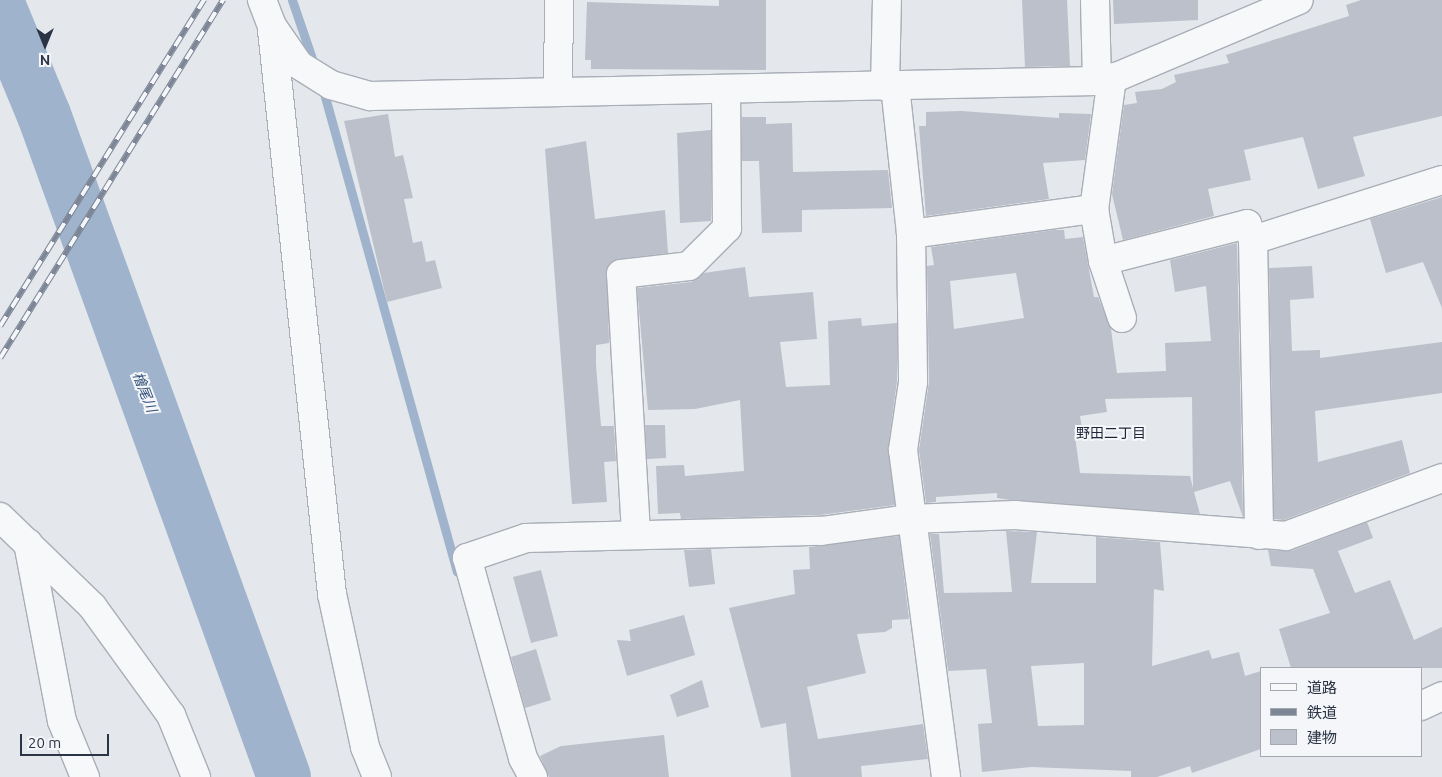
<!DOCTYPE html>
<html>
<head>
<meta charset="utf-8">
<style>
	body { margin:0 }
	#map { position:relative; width:1442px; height:777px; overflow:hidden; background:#e4e7ec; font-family:Ubuntu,"Noto Sans JP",sans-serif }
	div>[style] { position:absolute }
	.stream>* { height:9px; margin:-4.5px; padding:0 4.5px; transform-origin:4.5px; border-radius:4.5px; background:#9fb4cc }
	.river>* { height:54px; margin:-27px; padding:0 27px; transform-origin:27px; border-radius:27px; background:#9fb4cc }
	.building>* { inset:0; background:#bbc0ca }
	.roads { filter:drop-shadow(1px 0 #a9aeb7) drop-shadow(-1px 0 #a9aeb7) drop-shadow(0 1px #a9aeb7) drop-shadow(0 -1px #a9aeb7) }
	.minor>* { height:28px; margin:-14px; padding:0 14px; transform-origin:14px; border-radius:14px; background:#f7f8fa }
	.rail>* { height:5.5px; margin-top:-2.75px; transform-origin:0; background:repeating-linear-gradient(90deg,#f4f6f9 0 11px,#7d8696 0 22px); box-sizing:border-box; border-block:1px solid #7d8696 }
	span { translate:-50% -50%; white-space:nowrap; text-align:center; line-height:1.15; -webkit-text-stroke:4px #f4f6f9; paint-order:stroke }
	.water-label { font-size:14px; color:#34527a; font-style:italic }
	.neighbourhood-label { font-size:14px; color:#1d2536 }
	.legend { position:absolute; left:1260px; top:667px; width:162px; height:90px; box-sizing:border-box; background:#f4f6f9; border:1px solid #a4a8b1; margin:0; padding:6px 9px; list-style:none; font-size:15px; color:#2b3445 }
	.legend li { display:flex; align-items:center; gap:10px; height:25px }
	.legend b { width:25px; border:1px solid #a4a8b1 }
	.north { position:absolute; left:20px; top:20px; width:50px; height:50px; -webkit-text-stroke:4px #f4f6f9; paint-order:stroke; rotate:180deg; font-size:14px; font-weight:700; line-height:20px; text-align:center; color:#2b3445 }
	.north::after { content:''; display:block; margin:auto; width:18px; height:22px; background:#2b3445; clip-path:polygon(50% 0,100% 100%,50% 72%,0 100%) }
	.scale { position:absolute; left:20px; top:734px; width:89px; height:22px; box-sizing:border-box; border:2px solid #2b3445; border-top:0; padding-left:6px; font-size:15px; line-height:18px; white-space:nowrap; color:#2b3445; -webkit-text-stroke:4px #f4f6f9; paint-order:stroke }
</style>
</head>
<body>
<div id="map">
	<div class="stream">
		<div style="left:292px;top:0;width:71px;rotate:71.1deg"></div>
		<div style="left:322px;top:86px;width:504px;rotate:74.48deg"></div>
	</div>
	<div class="river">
		<div style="left:0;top:9px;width:115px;rotate:67.5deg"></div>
		<div style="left:44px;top:115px;width:704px;rotate:70.07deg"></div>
	</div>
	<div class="building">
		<div style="clip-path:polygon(719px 0,766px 0,766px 70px,591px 69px,591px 60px,585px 60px,587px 2px,719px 6px)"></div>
		<div style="clip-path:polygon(1022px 0,1067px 0,1070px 66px,1025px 67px)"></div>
		<div style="clip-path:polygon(1113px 0,1198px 0,1198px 20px,1114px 24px)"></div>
		<div style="clip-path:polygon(1361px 0,1442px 0,1442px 116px,1353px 137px,1365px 176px,1318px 189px,1303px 137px,1244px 150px,1251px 180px,1208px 189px,1214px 216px,1123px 240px,1112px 194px,1124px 105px,1137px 103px,1135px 92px,1162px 89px,1176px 82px,1174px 75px,1229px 63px,1226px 55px,1349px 16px,1346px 5px)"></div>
		<div style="clip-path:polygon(961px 111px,1059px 118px,1059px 113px,1091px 114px,1085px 160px,1043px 163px,1049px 199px,926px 216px,919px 126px,926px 126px,926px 112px)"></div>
		<div style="clip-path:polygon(388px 114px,395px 157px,403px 155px,413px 198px,404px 199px,413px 243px,422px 241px,426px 262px,435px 260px,442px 288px,387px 302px,344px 121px)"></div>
		<div style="clip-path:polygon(742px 117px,766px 117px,766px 124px,792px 123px,793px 172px,888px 170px,892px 208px,802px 210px,802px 232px,762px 233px,759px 161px,742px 161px)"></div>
		<div style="clip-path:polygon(711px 130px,711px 221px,680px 223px,677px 133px)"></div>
		<div style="clip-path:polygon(586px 141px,595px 219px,665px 210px,668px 253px,619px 259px,607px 268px,609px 343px,596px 345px,596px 365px,601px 426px,614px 426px,616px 461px,604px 462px,607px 502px,572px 504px,545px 149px)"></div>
		<div style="clip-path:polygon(1442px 197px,1442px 308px,1423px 262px,1386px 273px,1370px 219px)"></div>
		<div style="clip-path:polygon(evenodd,1053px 230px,1064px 230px,1065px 239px,1083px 237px,1094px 297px,1098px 297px,1111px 329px,1117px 373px,1166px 371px,1165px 343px,1211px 341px,1206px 286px,1175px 292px,1170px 260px,1237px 243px,1243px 517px,1230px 481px,1194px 492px,1200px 514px,1010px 500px,997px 498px,997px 493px,936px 497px,936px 502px,926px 503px,919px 450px,929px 382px,927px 266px,934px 265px,931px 247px,1053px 230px,1016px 273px,1024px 318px,954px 329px,950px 281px,1016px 273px,1053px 230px,1192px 397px,1193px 488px,1190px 476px,1080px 473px,1074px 429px,1082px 428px,1080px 416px,1107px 412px,1105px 399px,1192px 397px)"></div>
		<div style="clip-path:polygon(1312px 266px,1314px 298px,1290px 300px,1292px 351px,1320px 350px,1320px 358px,1442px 342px,1442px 393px,1315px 411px,1318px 462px,1402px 440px,1410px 473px,1284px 520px,1274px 519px,1269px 268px)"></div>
		<div style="clip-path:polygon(745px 267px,749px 297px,813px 292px,817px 339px,780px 342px,786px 387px,830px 385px,828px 321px,861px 318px,862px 326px,897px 323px,897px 381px,888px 448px,895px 505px,820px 515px,681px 519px,680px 513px,658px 514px,656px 466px,684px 465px,685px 476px,744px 471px,740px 400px,695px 409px,648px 410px,637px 288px,691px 282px,704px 273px)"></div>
		<div style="clip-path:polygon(645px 425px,665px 425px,666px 458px,647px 459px)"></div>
		<div style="clip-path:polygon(1367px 522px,1373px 538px,1338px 551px,1355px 593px,1390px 580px,1414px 640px,1442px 627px,1442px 668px,1291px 668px,1279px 629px,1330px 613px,1313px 569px,1271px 566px,1268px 550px,1291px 551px)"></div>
		<div style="clip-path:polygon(evenodd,1006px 531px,1037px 532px,1031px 583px,1096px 583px,1096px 537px,1160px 542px,1164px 591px,1154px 589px,1152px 666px,1209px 650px,1212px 659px,1239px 652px,1245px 676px,1261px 671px,1261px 749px,1192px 773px,1190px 766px,1157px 777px,1131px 777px,1131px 771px,1031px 767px,982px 772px,978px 724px,992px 723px,986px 669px,948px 671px,930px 534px,939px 534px,944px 593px,1012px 592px,1006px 531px,1084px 663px,1084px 725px,1038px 726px,1031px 666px,1084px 663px)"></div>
		<div style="clip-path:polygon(899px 536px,909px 619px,892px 620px,892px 628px,885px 632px,857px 634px,866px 673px,807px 687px,818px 739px,923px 724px,928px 759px,861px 766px,862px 777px,791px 777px,786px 723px,761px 728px,729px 608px,795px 594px,793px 570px,810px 569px,809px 547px)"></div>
		<div style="clip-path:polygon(711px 549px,715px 584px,689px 587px,684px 550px)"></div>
		<div style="clip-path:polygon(541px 570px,558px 636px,531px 643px,513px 577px)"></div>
		<div style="clip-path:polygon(684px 615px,695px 655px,627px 676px,617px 640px,631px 641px,629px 630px)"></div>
		<div style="clip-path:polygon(536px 649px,551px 700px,525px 708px,511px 657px)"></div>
		<div style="clip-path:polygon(702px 680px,709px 707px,677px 717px,670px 695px)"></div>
		<div style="clip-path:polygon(664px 735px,669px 777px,549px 777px,540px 756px,561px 746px)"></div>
	</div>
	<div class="roads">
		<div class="minor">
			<div style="left:262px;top:0;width:28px;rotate:69deg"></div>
			<div style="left:272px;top:26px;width:47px;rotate:55.3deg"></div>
			<div style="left:299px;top:65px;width:38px;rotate:32deg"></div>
			<div style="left:331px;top:85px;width:41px;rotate:15.8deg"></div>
			<div style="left:370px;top:96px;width:727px;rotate:-1.18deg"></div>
			<div style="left:1097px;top:81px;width:23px;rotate:-13deg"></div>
			<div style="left:1119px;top:76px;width:195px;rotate:-22.9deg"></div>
			<div style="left:1095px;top:0;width:81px;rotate:88.6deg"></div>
			<div style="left:272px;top:30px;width:567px;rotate:83.93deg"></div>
			<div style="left:332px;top:594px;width:157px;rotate:77.8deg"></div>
			<div style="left:365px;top:747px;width:32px;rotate:68deg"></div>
			<div style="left:1112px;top:78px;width:132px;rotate:97.8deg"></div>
			<div style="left:1094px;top:209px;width:53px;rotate:80.2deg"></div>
			<div style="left:1103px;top:261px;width:60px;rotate:71.6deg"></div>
			<div style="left:885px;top:86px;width:86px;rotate:-88.7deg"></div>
			<div style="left:895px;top:86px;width:149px;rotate:83.8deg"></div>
			<div style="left:911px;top:234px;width:148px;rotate:89.2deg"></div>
			<div style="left:913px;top:382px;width:69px;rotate:98.4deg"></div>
			<div style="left:903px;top:450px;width:330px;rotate:82.5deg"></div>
			<div style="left:558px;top:92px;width:92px;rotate:-89.4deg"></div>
			<div style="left:911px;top:234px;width:185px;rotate:-7.8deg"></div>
			<div style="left:1253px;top:240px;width:295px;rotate:88.8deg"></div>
			<div style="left:1103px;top:261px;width:149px;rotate:-14.4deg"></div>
			<div style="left:1247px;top:224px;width:17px;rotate:69deg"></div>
			<div style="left:1253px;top:240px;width:198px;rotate:-17.6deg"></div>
			<div style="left:0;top:517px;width:128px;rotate:44.1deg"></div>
			<div style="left:92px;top:606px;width:135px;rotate:54.1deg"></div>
			<div style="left:171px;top:715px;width:67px;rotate:68deg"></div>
			<div style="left:636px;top:533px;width:259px;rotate:-93.3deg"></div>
			<div style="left:621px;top:274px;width:68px;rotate:-6.7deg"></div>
			<div style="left:689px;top:266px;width:54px;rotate:-45deg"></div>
			<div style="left:727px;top:228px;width:139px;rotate:-90.4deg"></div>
			<div style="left:28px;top:543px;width:181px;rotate:79.2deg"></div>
			<div style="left:62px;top:721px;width:61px;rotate:67.7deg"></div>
			<div style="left:1421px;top:706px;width:23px;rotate:-25deg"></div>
			<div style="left:533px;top:777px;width:21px;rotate:-118deg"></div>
			<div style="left:523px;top:758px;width:208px;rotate:-105.6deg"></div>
			<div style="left:467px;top:558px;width:62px;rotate:-18.7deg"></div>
			<div style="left:526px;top:538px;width:295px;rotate:-1.4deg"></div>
			<div style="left:821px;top:531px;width:90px;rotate:-7.7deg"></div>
			<div style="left:910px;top:519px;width:105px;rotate:-2.2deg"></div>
			<div style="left:1015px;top:515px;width:272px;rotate:4.4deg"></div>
			<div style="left:1286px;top:536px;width:166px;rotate:-20.4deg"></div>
		</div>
	</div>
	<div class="rail">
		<div style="left:0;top:326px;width:385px;rotate:-58deg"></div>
		<div style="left:0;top:358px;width:422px;rotate:-58.1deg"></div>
	</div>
	<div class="water-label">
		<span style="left:145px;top:392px;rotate:69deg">檜尾川</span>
	</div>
	<div class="neighbourhood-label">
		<span style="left:1111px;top:433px">野田二丁目</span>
	</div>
	<ul class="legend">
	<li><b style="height:6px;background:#f7f8fa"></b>道路</li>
	<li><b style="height:6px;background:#7d8696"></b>鉄道</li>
	<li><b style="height:14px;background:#bbc0ca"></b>建物</li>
	</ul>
	<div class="north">N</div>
	<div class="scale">20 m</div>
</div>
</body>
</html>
